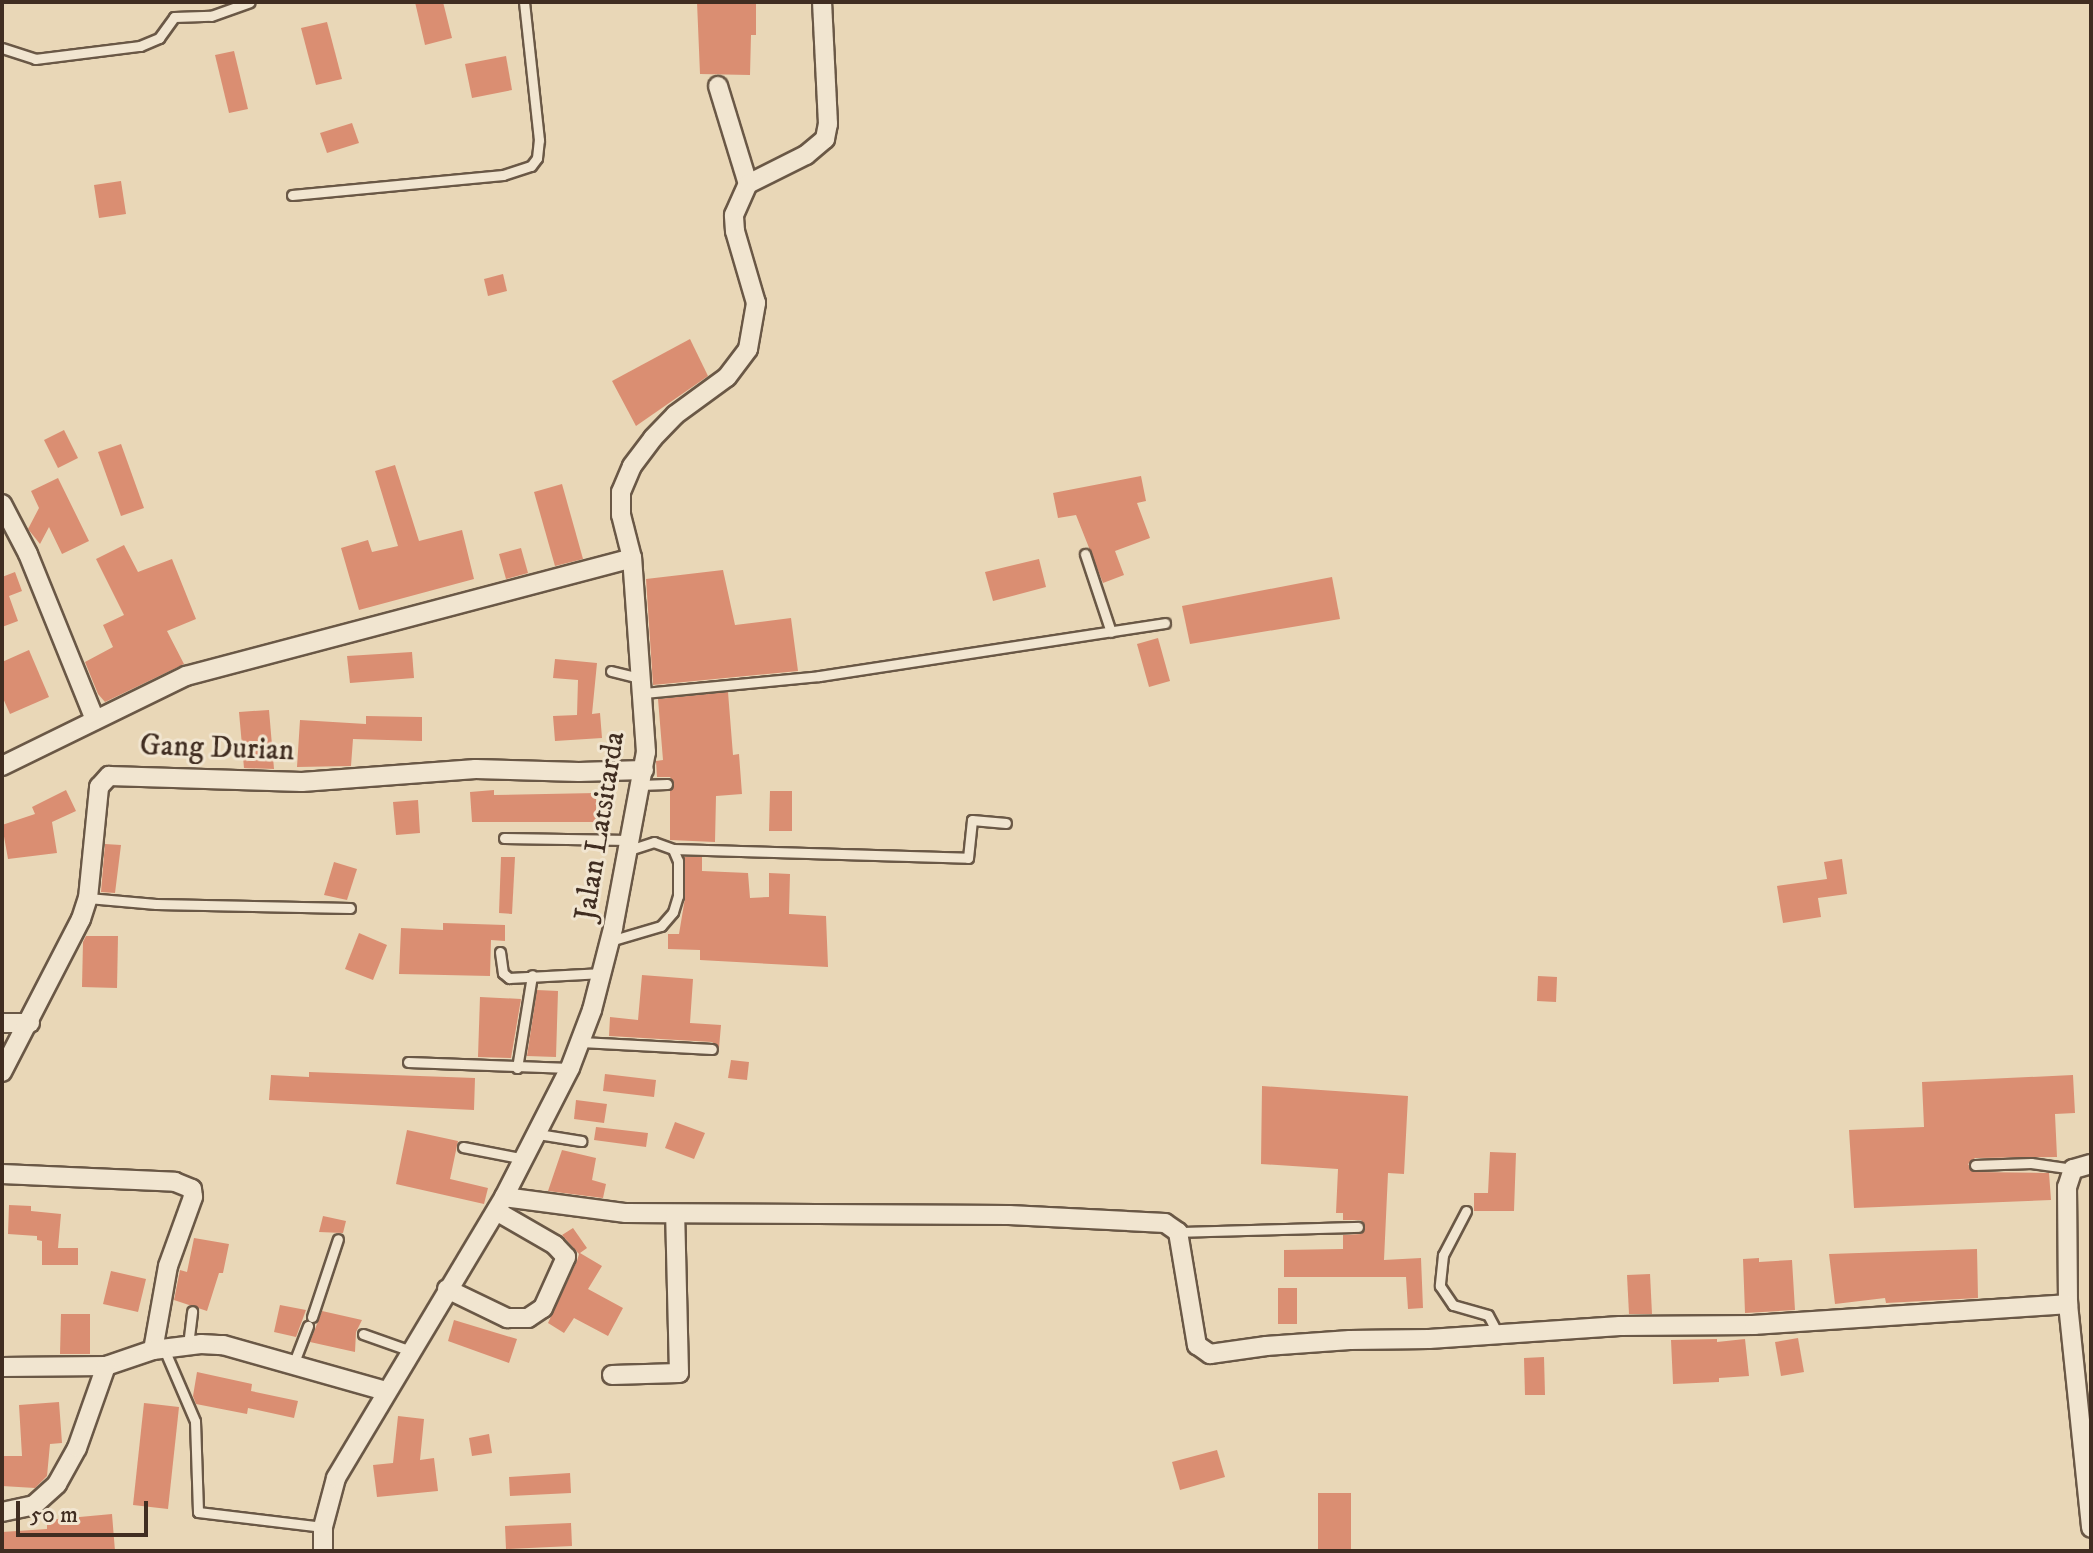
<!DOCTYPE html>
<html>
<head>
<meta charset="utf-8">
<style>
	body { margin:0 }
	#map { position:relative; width:2093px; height:1553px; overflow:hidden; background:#e9d7b7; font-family:"IM FELL DW Pica",serif }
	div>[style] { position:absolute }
	.building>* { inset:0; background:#da8e72 }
	.roads { filter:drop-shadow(2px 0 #6a5846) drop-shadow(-2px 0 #6a5846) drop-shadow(0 2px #6a5846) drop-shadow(0 -2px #6a5846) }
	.lane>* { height:9px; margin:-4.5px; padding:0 4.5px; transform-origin:4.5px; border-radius:4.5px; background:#f1e5d0 }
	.street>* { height:18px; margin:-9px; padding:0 9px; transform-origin:9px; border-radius:9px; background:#f1e5d0 }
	span { translate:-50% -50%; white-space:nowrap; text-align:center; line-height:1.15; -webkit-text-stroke:6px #f1e5d0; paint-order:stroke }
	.street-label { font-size:30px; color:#402d21 }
	.frame { position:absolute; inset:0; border:4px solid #402d21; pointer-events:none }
	.scale { position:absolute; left:16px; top:1501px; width:132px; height:36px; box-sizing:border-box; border:4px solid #402d21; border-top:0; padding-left:10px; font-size:24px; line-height:28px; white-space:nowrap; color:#402d21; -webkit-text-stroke:6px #f1e5d0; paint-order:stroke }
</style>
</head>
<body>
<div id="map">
	<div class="building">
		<div style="clip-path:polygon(415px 2px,443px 2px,452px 38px,425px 45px)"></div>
		<div style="clip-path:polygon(697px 2px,756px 2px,756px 35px,751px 35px,750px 75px,700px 74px)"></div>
		<div style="clip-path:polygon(327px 22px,342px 79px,316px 85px,301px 28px)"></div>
		<div style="clip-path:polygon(234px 51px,248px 109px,229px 113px,215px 55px)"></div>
		<div style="clip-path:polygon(506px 56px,512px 90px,472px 98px,465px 64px)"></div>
		<div style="clip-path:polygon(352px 123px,359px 143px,327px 153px,320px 133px)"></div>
		<div style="clip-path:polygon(121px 181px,126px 214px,99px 218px,94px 185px)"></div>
		<div style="clip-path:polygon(503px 274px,507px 291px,488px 296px,484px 279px)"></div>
		<div style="clip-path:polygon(690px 339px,708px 376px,636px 426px,612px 381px)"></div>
		<div style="clip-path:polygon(64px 430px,78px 458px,58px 468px,44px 440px)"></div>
		<div style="clip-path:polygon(121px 444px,144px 508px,121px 516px,98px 452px)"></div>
		<div style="clip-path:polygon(395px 465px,419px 541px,462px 530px,474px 579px,359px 610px,341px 548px,368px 540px,372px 552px,398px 546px,375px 471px)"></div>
		<div style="clip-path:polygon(1141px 476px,1146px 501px,1137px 503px,1150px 538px,1115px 551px,1124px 575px,1103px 583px,1076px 515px,1058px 518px,1053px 493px)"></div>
		<div style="clip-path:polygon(58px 478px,89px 541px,62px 554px,49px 527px,40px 544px,28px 529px,39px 508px,31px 491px)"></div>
		<div style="clip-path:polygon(562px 484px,583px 559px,555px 566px,534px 492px)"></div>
		<div style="clip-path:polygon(124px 545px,138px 572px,172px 559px,196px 619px,167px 631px,184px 664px,105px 702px,98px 694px,85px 662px,113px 647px,103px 625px,124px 615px,96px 559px)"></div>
		<div style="clip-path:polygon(521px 548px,528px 573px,506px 579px,499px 554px)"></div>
		<div style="clip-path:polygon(1039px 559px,1046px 587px,993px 601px,985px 572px)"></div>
		<div style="clip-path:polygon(723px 570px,735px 625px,791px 618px,798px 671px,653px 685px,646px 579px)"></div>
		<div style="clip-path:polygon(15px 572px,22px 591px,9px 596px,18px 621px,2px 627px,2px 577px)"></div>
		<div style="clip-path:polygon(1332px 577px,1340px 619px,1190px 644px,1182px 606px)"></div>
		<div style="clip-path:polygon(1158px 638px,1170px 681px,1149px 687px,1137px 644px)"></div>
		<div style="clip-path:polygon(29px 650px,49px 697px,10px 714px,2px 696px,2px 662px)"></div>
		<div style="clip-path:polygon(412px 652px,414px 678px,350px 683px,347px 656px)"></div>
		<div style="clip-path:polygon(555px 659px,597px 663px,592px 714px,600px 713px,602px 738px,555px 741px,553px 716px,577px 715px,578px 680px,553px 678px)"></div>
		<div style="clip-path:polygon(728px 692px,733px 755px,739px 754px,742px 794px,716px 796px,715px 842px,670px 840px,670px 791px,674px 783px,670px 777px,657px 777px,656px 761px,663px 760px,658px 699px)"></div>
		<div style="clip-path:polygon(269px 710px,274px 769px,244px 768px,239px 712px)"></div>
		<div style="clip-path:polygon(366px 716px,422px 717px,422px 741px,353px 739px,351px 766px,297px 767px,300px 720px,366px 724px)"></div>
		<div style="clip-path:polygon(66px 790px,76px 811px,52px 822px,57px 853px,8px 859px,2px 825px,35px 814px,32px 807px)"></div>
		<div style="clip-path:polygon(494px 790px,494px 795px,596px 793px,596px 822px,472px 822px,470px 792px)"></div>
		<div style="clip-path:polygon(770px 791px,792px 791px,792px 831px,769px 831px)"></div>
		<div style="clip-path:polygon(418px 800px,420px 833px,396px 835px,393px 802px)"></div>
		<div style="clip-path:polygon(105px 844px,121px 845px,115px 893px,101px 892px)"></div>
		<div style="clip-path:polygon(501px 857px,515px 857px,512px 914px,499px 913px)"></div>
		<div style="clip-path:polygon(684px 857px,702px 857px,702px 871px,748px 873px,750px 898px,769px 897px,769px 873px,790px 874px,789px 914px,826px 916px,828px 967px,700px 960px,700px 950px,668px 949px,668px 934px,679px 934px,685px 898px)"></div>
		<div style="clip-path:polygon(1842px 859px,1847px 894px,1818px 898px,1821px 917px,1783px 923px,1777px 886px,1827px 879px,1824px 862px)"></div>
		<div style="clip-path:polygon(334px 862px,357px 869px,347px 900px,324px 895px)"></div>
		<div style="clip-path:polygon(443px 923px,505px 925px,505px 941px,491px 940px,490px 976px,399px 974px,401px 928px,443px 930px)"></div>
		<div style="clip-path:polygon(359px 933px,387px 945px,373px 980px,345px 969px)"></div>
		<div style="clip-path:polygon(86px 936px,118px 936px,117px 988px,82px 987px,83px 942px)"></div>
		<div style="clip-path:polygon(642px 975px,693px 979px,690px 1023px,721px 1025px,719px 1048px,712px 1042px,609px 1036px,610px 1017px,638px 1020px)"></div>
		<div style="clip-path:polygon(1538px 976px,1557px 977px,1556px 1002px,1537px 1001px)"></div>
		<div style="clip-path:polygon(537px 990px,558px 991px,556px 1057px,527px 1056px)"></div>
		<div style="clip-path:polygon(480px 997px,521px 999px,511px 1058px,478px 1057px)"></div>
		<div style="clip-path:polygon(731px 1060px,749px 1062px,747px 1080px,728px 1078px)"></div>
		<div style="clip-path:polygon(309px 1072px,475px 1078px,474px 1110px,269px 1100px,271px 1075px,309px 1077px)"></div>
		<div style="clip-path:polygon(605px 1074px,656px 1080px,654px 1097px,603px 1091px)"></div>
		<div style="clip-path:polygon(2073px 1075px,2075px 1113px,2055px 1114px,2057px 1157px,1975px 1158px,1968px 1164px,1974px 1172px,2049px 1173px,2051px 1200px,1854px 1208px,1849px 1130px,1924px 1127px,1922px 1082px)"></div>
		<div style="clip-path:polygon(1262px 1086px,1408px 1096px,1404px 1174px,1388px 1173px,1384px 1260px,1421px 1258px,1423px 1308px,1408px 1309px,1406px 1277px,1284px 1277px,1284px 1250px,1343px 1249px,1343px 1235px,1361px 1234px,1365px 1226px,1361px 1220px,1343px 1220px,1343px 1213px,1336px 1213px,1338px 1169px,1261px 1164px)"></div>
		<div style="clip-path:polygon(576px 1100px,607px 1104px,604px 1123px,574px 1119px)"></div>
		<div style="clip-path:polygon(675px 1122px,705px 1133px,694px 1159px,665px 1148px)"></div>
		<div style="clip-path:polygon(596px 1127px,648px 1133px,646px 1147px,594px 1140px)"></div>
		<div style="clip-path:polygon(407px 1130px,458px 1141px,450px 1179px,488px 1188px,484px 1204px,396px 1184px)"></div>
		<div style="clip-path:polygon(562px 1150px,596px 1158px,592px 1180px,606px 1184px,603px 1198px,548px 1191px)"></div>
		<div style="clip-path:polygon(1490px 1152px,1516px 1153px,1514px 1211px,1474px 1211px,1474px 1193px,1488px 1193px)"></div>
		<div style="clip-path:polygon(9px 1205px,31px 1206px,31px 1211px,61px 1214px,58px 1248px,78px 1248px,78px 1265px,42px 1265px,42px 1241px,37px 1240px,37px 1236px,8px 1234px)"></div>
		<div style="clip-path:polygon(323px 1216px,346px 1221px,343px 1233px,319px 1232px)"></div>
		<div style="clip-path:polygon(573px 1228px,587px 1248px,580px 1253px,602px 1266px,588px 1289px,623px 1308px,608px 1336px,574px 1318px,564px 1333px,548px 1323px,577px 1261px,579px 1254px,562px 1235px)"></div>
		<div style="clip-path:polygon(194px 1238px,229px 1244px,223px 1273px,219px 1273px,207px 1311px,174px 1300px,180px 1270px,187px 1272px)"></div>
		<div style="clip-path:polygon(1977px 1249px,1978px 1298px,1886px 1303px,1885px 1298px,1835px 1304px,1829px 1254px)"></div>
		<div style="clip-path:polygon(1759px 1258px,1759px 1262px,1792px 1260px,1795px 1310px,1745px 1313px,1743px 1259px)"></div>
		<div style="clip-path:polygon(111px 1271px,146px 1279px,138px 1312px,103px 1304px)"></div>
		<div style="clip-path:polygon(1650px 1274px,1652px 1314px,1629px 1314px,1627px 1275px)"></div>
		<div style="clip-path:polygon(1278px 1288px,1297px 1288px,1297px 1324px,1278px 1324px)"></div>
		<div style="clip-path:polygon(280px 1305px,306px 1310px,296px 1337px,274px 1332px)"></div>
		<div style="clip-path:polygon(322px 1311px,362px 1320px,356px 1332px,355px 1352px,310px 1342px)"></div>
		<div style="clip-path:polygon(61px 1314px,90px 1314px,90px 1354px,60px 1354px)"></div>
		<div style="clip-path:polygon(454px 1320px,517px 1339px,509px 1363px,448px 1341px)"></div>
		<div style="clip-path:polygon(1798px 1338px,1804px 1372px,1781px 1376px,1775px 1342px)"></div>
		<div style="clip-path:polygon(1717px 1339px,1717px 1342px,1745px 1339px,1749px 1376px,1719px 1378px,1719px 1382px,1673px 1384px,1671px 1340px)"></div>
		<div style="clip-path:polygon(1544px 1357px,1545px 1395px,1525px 1395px,1524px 1358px)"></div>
		<div style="clip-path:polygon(197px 1372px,252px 1384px,251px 1391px,298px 1401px,294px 1418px,248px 1408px,247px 1414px,196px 1404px,193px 1396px)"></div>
		<div style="clip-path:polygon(59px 1402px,62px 1443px,50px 1444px,47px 1476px,35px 1488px,2px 1486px,2px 1456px,22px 1456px,19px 1405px)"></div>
		<div style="clip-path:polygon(144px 1403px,179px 1407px,168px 1509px,133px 1505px)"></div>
		<div style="clip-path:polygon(398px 1416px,424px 1419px,420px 1460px,434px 1458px,438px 1491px,377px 1497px,373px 1465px,393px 1463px)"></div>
		<div style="clip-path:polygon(489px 1434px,492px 1453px,472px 1456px,469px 1438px)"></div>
		<div style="clip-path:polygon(1217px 1450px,1225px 1477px,1180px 1490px,1172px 1462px)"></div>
		<div style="clip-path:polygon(570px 1473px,571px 1493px,510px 1496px,509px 1477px)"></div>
		<div style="clip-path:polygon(1318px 1493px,1351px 1493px,1351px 1551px,1318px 1551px)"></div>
		<div style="clip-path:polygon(112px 1514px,115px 1551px,2px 1551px,2px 1532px,47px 1529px,47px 1520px)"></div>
		<div style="clip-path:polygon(571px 1523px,572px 1546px,506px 1549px,505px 1526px)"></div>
	</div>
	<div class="roads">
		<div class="lane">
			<div style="left:2px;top:48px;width:35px;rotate:18deg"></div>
			<div style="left:35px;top:59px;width:106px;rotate:-7.1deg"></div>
			<div style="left:140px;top:46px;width:21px;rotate:-23deg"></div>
			<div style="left:159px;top:38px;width:26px;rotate:-54deg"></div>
			<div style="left:174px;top:17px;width:37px;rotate:-2deg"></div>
			<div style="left:211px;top:16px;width:41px;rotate:-19.7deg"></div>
			<div style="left:292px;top:195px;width:212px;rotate:-5.4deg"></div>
			<div style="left:503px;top:175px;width:29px;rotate:-18deg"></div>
			<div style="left:531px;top:166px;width:10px;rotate:-53deg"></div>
			<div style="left:537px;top:158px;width:18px;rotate:-84deg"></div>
			<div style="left:539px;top:140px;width:139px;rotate:-96.2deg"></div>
			<div style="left:1085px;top:554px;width:82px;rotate:71.6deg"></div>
			<div style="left:611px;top:671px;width:33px;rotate:14deg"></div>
			<div style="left:644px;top:693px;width:176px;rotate:-5.5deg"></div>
			<div style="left:819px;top:676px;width:350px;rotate:-8.7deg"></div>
			<div style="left:640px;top:785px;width:27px;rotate:-2deg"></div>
			<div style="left:504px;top:838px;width:125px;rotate:0.9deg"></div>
			<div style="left:673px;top:849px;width:295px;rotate:1.7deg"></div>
			<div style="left:968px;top:858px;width:38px;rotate:-84deg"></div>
			<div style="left:972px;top:820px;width:34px;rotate:5deg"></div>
			<div style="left:88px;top:898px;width:68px;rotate:5deg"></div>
			<div style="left:156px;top:904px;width:194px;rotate:1.2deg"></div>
			<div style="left:610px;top:941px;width:53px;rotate:-16.4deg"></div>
			<div style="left:661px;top:926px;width:18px;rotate:-49deg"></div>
			<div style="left:673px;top:912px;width:17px;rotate:-73deg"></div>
			<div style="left:678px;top:896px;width:35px;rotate:-90deg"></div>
			<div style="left:678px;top:861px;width:13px;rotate:-113deg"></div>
			<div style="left:673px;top:849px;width:20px;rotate:-160deg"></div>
			<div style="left:654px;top:842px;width:26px;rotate:162deg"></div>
			<div style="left:500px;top:952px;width:21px;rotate:82deg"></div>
			<div style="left:503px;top:973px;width:8px;rotate:40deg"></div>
			<div style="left:509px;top:978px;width:94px;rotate:-3deg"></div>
			<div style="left:581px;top:1042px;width:131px;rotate:3.1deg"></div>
			<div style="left:408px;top:1062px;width:162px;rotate:2.1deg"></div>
			<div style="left:517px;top:1068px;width:94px;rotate:-80.8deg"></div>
			<div style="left:538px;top:1134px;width:44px;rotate:9.2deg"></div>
			<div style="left:463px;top:1147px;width:63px;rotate:11deg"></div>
			<div style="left:1975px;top:1165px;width:56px;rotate:-2deg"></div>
			<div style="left:2031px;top:1163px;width:42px;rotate:8.1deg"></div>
			<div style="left:1466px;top:1211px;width:50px;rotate:117.6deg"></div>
			<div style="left:1443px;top:1255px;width:31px;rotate:96deg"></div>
			<div style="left:1440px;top:1286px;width:23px;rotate:56deg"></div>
			<div style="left:1453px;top:1305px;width:36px;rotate:16deg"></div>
			<div style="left:1488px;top:1315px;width:21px;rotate:62deg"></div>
			<div style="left:1178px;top:1232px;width:180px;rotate:-1.6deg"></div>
			<div style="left:312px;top:1317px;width:82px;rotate:-71.6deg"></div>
			<div style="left:363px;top:1334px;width:51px;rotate:19.5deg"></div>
			<div style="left:188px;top:1345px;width:34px;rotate:-83deg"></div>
			<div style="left:164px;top:1349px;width:78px;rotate:66.7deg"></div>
			<div style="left:195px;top:1421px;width:91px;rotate:88.1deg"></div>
			<div style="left:198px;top:1512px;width:126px;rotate:6.8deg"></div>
			<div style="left:293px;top:1365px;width:42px;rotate:-69deg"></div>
		</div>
		<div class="street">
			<div style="left:718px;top:86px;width:102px;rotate:73deg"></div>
			<div style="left:2px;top:504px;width:56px;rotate:62.5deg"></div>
			<div style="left:28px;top:554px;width:179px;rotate:68deg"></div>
			<div style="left:2px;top:766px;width:205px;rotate:-26.1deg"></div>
			<div style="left:186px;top:676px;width:461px;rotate:-14.8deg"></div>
			<div style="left:2px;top:1023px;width:28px"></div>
			<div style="left:2px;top:1072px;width:172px;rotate:-62.7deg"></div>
			<div style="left:81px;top:919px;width:22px;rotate:-72deg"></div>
			<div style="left:88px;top:898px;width:112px;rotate:-84.3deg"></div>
			<div style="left:99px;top:787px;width:15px;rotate:-48deg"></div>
			<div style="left:109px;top:776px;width:193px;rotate:1.8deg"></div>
			<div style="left:302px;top:782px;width:174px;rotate:-4.3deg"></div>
			<div style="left:476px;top:769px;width:103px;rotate:1.7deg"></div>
			<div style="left:579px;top:772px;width:65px;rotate:-1.8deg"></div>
			<div style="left:2091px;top:1164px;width:19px;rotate:164deg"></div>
			<div style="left:2073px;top:1169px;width:19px;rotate:108deg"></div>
			<div style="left:2067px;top:1187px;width:117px;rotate:89.5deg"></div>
			<div style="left:2068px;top:1304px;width:225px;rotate:84.1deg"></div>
			<div style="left:2px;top:1174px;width:173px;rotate:2.6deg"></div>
			<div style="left:175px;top:1182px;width:18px;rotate:22deg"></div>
			<div style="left:192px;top:1189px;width:8px;rotate:83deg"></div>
			<div style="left:193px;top:1197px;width:73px;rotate:109.9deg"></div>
			<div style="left:168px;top:1266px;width:85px;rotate:100.1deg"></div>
			<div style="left:504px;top:1197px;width:123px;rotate:7.5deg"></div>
			<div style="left:626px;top:1213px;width:383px;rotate:0.3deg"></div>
			<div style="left:1009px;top:1215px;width:156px;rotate:2.9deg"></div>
			<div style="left:1165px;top:1223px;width:16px;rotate:35deg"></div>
			<div style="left:1178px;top:1232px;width:115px;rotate:80.5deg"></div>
			<div style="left:1197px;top:1345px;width:16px;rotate:35deg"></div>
			<div style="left:1210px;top:1354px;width:57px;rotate:-8.1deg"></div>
			<div style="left:1266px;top:1346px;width:84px;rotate:-4.1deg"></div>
			<div style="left:1350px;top:1340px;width:79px;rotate:-0.7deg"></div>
			<div style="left:1429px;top:1339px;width:191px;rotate:-3.9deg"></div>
			<div style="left:1620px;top:1326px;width:134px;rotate:-0.4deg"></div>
			<div style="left:1754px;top:1325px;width:315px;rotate:-3.8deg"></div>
			<div style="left:447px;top:1289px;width:67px;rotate:25.8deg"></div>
			<div style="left:507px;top:1318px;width:21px"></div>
			<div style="left:528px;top:1318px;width:18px;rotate:-34deg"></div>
			<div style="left:543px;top:1308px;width:56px;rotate:-65.7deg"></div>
			<div style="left:566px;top:1257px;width:16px;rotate:-133deg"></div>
			<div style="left:555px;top:1245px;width:68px;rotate:-150deg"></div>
			<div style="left:2px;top:1367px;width:104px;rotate:-0.6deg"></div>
			<div style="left:106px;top:1366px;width:50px;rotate:-18.8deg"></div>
			<div style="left:153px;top:1350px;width:48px;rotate:-7.1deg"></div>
			<div style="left:201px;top:1344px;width:22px;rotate:3deg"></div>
			<div style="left:223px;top:1345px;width:169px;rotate:15.8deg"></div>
			<div style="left:612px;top:1375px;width:67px;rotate:-1.7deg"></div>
			<div style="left:679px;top:1373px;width:159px;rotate:-91.4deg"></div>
			<div style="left:2px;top:1512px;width:33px;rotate:-12deg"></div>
			<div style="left:34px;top:1505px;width:31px;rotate:-42deg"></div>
			<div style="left:57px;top:1484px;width:41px;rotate:-60.9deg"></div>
			<div style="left:77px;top:1448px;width:87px;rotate:-70.5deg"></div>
			<div style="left:323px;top:1551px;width:24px;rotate:-90deg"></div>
			<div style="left:323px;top:1527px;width:51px;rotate:-75.1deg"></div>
			<div style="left:336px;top:1478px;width:327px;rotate:-59.1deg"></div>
			<div style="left:504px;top:1197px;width:145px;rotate:-62.9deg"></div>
			<div style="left:570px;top:1068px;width:62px;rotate:-69.2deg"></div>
			<div style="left:592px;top:1010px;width:85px;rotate:-75.6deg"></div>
			<div style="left:613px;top:928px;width:179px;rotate:-79.4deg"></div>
			<div style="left:646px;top:752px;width:195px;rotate:-94.1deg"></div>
			<div style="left:632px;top:558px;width:44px;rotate:-104.3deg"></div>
			<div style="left:621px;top:515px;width:23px;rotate:-90deg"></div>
			<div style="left:621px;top:492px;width:28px;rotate:-67deg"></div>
			<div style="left:632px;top:466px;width:35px;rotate:-53deg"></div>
			<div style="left:653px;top:438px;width:32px;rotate:-46deg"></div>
			<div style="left:675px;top:415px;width:64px;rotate:-36.2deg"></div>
			<div style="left:727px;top:377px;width:35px;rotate:-53deg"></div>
			<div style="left:748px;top:349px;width:47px;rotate:-80.1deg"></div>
			<div style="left:756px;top:303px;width:75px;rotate:-106.3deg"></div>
			<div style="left:735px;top:231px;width:16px;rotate:-94deg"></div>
			<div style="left:734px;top:215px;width:34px;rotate:-66deg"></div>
			<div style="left:748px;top:184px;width:65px;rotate:-26.6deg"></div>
			<div style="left:806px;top:155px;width:25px;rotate:-40deg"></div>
			<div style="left:825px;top:139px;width:15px;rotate:-79deg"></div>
			<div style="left:828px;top:124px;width:122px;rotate:-92.8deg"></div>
		</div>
	</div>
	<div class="street-label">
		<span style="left:217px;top:749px;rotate:2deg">Gang Durian</span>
		<span style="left:601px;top:826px;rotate:-81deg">Jalan Latsitarda</span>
	</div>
	<div class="frame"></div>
	<div class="scale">50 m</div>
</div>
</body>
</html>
